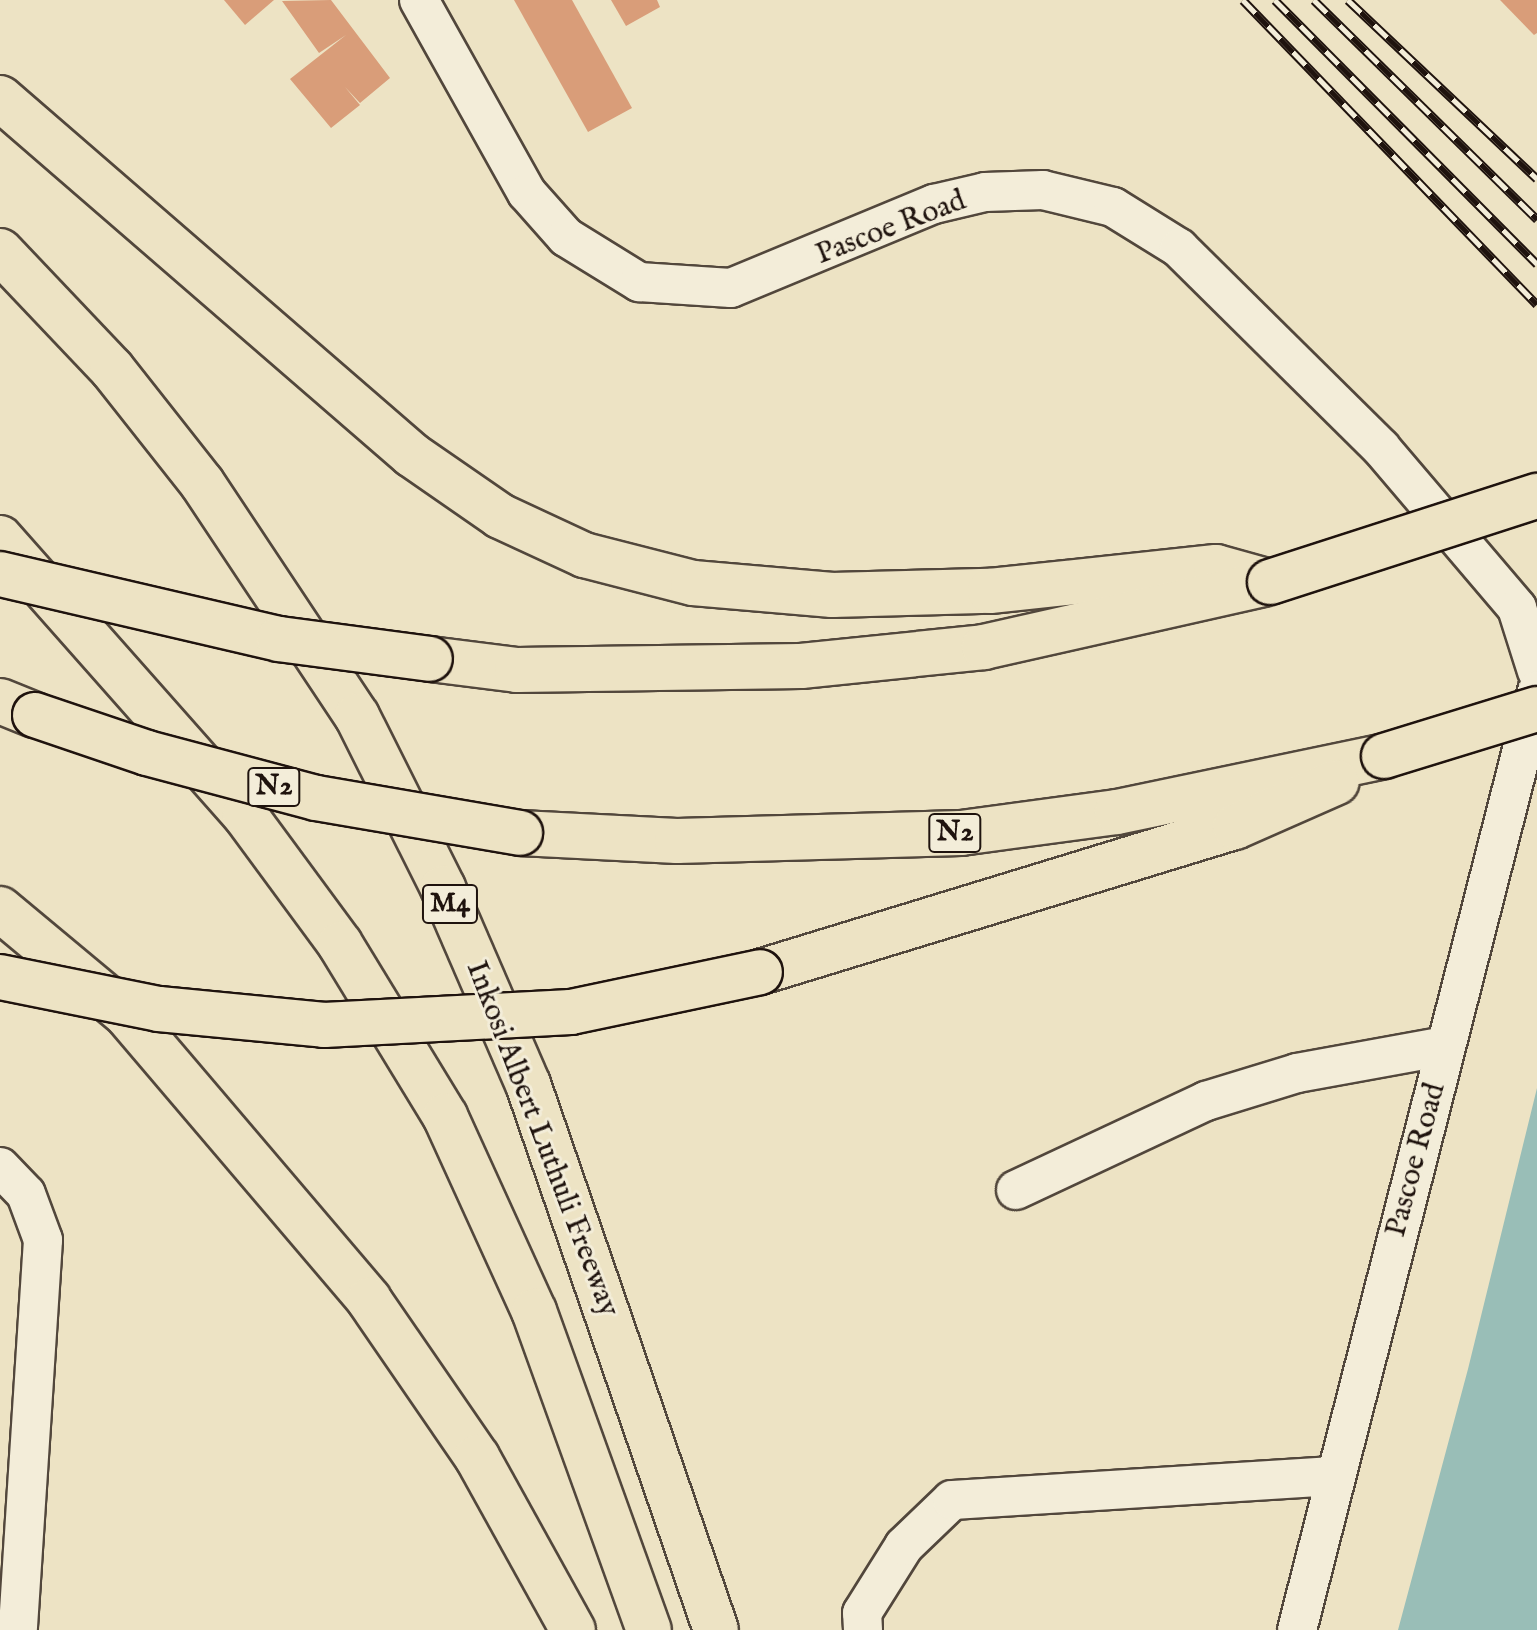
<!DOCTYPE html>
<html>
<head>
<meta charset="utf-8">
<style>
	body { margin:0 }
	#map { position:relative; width:1537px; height:1630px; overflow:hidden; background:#ede3c4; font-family:"IM FELL English",serif }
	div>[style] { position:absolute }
	.water>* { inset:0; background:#99beb7 }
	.building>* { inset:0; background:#d99d79 }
	.roads { filter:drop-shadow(2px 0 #52473c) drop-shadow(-2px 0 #52473c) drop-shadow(0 2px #52473c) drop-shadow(0 -2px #52473c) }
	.minor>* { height:38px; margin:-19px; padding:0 19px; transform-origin:19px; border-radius:19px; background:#f3edd9 }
	.highway>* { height:44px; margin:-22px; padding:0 22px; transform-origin:22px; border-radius:22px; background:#ede3c4 }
	.rail>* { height:9px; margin-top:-4.5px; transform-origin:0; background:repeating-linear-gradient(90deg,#f3edd9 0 18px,#1f130e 0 36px); box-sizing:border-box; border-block:2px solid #1f130e }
	.bridges { filter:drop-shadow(2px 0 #1f130e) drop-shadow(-2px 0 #1f130e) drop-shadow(0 2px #1f130e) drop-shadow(0 -2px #1f130e) }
	.highway-bridge>* { height:44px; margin:-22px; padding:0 22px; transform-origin:22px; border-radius:22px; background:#ede3c4 }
	span { translate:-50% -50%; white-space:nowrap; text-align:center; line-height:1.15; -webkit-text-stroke:6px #f3edd9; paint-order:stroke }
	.shield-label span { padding:2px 6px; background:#f3edd9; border:2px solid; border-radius:6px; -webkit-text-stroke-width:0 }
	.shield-label { font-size:28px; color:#1f130e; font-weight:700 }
	.street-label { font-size:30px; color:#1f130e }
</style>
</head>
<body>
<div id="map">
	<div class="water">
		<div style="clip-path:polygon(1537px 1088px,1537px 1630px,1398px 1630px,1468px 1369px)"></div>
	</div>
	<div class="building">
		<div style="clip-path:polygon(224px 0,274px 0,245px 25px)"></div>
		<div style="clip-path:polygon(331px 0,390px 78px,360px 103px,345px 87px,360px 105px,331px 128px,290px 79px,346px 35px,319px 53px,282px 1px)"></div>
		<div style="clip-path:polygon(514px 0,572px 0,632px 108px,588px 132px)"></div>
		<div style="clip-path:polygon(611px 0,657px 0,660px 7px,626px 26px)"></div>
		<div style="clip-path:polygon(1500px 0,1537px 0,1537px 33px,1534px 35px)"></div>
	</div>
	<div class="roads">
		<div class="minor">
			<div style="left:419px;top:0;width:221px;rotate:60.8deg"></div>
			<div style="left:527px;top:193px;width:59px;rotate:48.4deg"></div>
			<div style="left:566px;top:237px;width:86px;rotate:31.7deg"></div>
			<div style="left:639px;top:282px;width:92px;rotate:3.7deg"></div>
			<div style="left:731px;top:288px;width:220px;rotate:-22.5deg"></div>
			<div style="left:934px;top:204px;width:52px;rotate:-13.2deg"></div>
			<div style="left:985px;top:192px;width:58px;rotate:-2deg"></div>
			<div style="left:1043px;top:190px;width:72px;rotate:13.7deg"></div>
			<div style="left:1113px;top:207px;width:78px;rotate:31.8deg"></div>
			<div style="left:1179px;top:248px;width:284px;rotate:44.7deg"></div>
			<div style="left:1381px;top:448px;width:210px;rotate:49.6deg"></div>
			<div style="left:1517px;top:608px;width:66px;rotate:72.4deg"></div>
			<div style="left:0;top:1167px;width:37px;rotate:46deg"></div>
			<div style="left:26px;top:1194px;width:49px;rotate:69.7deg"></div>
			<div style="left:43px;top:1240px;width:391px;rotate:93.7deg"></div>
			<div style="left:1016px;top:1190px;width:210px;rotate:-25.1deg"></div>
			<div style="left:1206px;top:1101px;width:95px;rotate:-17.1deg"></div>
			<div style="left:1297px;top:1073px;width:151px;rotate:-10.3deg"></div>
			<div style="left:863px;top:1630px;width:17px;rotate:-93deg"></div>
			<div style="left:862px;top:1613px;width:79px;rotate:-57.9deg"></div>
			<div style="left:904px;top:1546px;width:66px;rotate:-43.8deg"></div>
			<div style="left:952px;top:1500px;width:383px;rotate:-3.6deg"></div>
			<div style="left:1297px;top:1630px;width:969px;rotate:-75.66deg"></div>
		</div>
		<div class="highway">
			<div style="left:0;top:98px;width:545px;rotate:40.91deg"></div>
			<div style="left:412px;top:455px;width:107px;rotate:34.7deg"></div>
			<div style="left:500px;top:516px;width:93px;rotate:24.9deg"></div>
			<div style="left:584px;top:555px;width:113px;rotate:14.4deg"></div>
			<div style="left:693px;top:583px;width:140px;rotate:4.9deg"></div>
			<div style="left:832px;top:595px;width:158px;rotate:-1.5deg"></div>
			<div style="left:990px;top:591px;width:227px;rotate:-6.1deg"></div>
			<div style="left:1216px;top:567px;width:56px;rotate:15.5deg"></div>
			<div style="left:0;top:251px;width:163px;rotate:46.5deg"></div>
			<div style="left:112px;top:369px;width:145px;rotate:51.7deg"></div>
			<div style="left:202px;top:483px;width:280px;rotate:56.4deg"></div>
			<div style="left:357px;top:716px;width:192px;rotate:63.4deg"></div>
			<div style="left:443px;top:888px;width:214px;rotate:66.6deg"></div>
			<div style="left:528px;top:1084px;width:577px;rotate:71deg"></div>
			<div style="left:0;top:538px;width:370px;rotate:48.5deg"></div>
			<div style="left:245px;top:815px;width:160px;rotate:53.6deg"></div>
			<div style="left:340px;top:944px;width:202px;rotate:58.6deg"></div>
			<div style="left:445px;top:1116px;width:214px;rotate:65.5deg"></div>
			<div style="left:534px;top:1311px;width:339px;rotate:70.2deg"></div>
			<div style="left:430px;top:659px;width:88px;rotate:7.2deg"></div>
			<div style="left:517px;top:670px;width:284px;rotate:-0.8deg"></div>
			<div style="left:801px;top:666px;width:184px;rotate:-5.9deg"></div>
			<div style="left:984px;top:647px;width:286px;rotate:-12.7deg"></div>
			<div style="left:0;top:701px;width:38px;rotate:22deg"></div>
			<div style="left:520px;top:833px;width:157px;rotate:2.9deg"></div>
			<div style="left:677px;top:841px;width:284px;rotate:-1.6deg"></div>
			<div style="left:961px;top:833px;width:157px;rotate:-7.7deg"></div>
			<div style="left:1117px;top:812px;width:273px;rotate:-11.8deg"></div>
			<div style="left:0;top:909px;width:164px;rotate:39.8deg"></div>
			<div style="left:126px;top:1014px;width:375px;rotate:49.6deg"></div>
			<div style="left:369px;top:1300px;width:191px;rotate:55.5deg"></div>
			<div style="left:477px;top:1457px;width:198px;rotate:61deg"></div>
			<div style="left:760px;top:972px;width:497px;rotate:-17deg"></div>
			<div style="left:1235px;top:827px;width:111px;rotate:-23.8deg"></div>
		</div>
	</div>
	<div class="rail">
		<div style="left:1243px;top:0;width:423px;rotate:46deg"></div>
		<div style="left:1275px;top:0;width:372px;rotate:45.2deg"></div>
		<div style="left:1314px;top:0;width:313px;rotate:44.5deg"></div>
		<div style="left:1348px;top:0;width:260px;rotate:43.4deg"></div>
	</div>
	<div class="bridges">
		<div class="highway-bridge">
			<div style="left:0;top:574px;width:286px;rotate:13.1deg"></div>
			<div style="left:279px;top:639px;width:152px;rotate:7.5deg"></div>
			<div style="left:1270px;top:582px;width:281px;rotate:-17.9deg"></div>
			<div style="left:35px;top:715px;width:118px;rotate:18.7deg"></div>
			<div style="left:147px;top:753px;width:175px;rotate:14.9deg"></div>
			<div style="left:316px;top:798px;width:207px;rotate:9.7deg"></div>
			<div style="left:1384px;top:756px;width:160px;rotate:-17.1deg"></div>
			<div style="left:0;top:977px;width:162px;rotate:11.4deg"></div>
			<div style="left:159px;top:1009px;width:166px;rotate:5.5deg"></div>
			<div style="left:324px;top:1025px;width:247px;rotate:-3deg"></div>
			<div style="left:571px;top:1012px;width:193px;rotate:-11.9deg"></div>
		</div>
	</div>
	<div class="shield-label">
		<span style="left:274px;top:787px">N2</span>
		<span style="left:955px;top:833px">N2</span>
		<span style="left:450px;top:904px">M4</span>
	</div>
	<div class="street-label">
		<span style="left:891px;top:228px;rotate:-21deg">Pascoe Road</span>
		<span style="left:542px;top:1139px;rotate:69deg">Inkosi Albert Luthuli Freeway</span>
		<span style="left:1416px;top:1160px;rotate:-75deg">Pascoe Road</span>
	</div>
</div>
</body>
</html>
